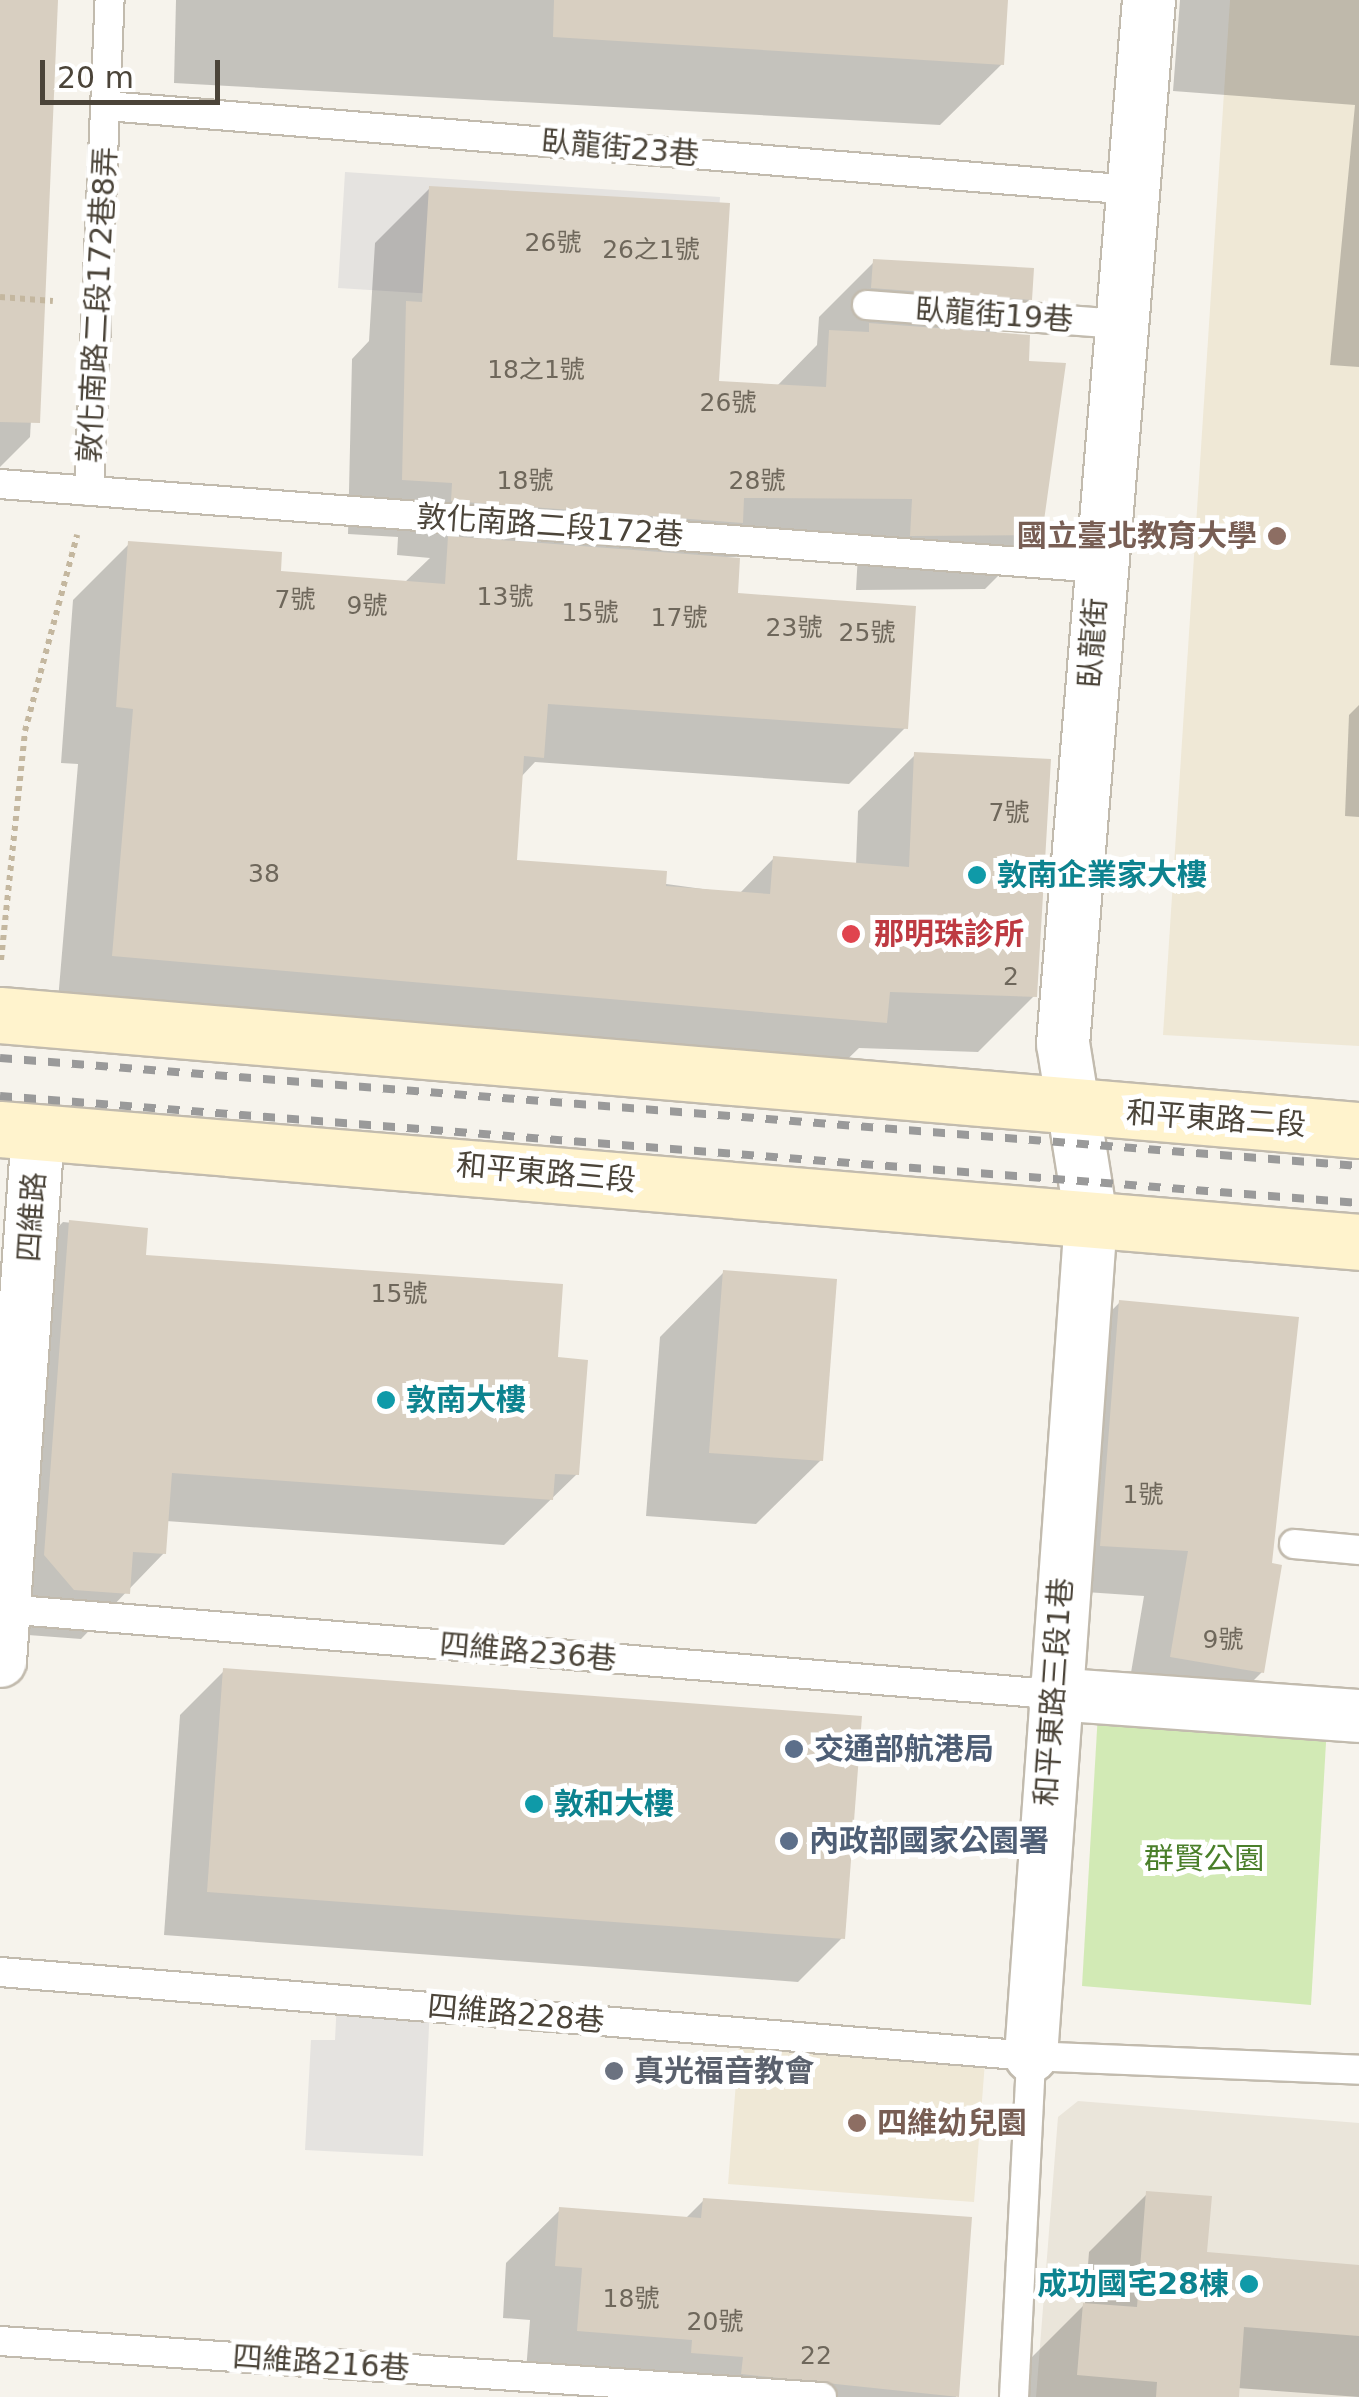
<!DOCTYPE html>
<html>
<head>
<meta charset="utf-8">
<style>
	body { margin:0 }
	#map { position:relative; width:1359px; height:2397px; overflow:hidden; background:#f6f3ec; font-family:"DejaVu Sans","Noto Sans TC",sans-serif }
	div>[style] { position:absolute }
	.residential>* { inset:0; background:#eae5da }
	.education>* { inset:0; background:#efe8d6 }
	.green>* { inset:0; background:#d2eab5 }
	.parking>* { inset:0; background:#e5e3e0 }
	.shadow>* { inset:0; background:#0003 }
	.building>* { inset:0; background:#d8cfc1 }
	.path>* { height:6px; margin-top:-3px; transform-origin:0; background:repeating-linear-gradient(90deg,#c4b79f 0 5px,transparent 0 10px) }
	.roads { filter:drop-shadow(2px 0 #c2bbae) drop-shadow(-2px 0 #c2bbae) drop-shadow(0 2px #c2bbae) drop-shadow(0 -2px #c2bbae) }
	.service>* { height:28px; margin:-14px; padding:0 14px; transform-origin:14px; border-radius:14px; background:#fff }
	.minor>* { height:52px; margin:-26px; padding:0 26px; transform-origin:26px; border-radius:26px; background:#fff }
	.secondary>* { height:55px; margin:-27.5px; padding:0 27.5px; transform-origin:27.5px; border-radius:27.5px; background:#fff3cd }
	.rail>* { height:8px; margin-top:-4px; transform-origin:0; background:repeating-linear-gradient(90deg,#9a9a9a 0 12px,transparent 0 24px) }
	.dots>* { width:28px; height:28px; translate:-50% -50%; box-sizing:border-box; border:5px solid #fff; border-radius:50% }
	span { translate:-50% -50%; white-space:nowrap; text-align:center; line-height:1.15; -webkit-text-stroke:10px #fff; paint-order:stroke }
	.number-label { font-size:25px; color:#6e675b }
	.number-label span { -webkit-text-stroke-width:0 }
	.street-label { font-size:30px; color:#4b4439 }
	.education-label { font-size:30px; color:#785e54; font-weight:700 }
	.right { translate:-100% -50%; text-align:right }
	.left { translate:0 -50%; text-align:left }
	.culture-label { font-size:30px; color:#0d838f; font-weight:700 }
	.health-label { font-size:30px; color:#be3a42; font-weight:700 }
	.service-label { font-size:30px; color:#4e5e75; font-weight:700 }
	.park-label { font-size:30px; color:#4a7f2a }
	.worship-label { font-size:30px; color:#5b616d; font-weight:700 }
	.scale { position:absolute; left:40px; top:60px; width:180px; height:45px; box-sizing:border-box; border:5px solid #4b4439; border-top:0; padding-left:12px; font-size:30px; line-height:35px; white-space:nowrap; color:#4b4439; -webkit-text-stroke:8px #fff; paint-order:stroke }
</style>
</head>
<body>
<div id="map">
	<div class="residential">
		<div style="clip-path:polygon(1078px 2101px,1359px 2123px,1359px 2397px,1036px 2397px,1058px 2117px)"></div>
	</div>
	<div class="education">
		<div style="clip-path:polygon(1230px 0,1359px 0,1359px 1046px,1163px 1035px)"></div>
		<div style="clip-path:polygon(739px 2044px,985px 2062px,974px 2202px,728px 2184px)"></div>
	</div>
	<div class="green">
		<div style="clip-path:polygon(1098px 1713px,1327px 1725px,1311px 2005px,1082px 1986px)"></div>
	</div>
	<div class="parking">
		<div style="clip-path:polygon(345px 172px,720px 197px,708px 388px,576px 303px,338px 288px)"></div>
		<div style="clip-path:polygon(337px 2000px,430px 2005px,423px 2156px,305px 2150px,311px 2040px,335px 2040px)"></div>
	</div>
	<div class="shadow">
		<div style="clip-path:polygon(0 0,55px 0,30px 437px,0 467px)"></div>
		<div style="clip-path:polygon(176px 0,1005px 0,1002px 64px,940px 125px,174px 83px)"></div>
		<div style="clip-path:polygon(1180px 0,1359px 0,1359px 367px,1330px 365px,1355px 105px,1173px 91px)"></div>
		<div style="clip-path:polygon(430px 188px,717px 383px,776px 387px,817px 345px,819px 317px,874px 262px,1030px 299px,994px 335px,1026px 363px,1040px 534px,985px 589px,856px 590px,858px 553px,704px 558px,736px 596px,905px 728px,849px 784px,535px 762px,520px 778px,514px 863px,739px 894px,774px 858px,856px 865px,858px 811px,915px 755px,1034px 996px,978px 1052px,859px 1048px,828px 1078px,57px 1012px,78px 764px,61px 763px,73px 600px,129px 544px,278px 573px,404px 583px,430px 558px,397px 555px,398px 537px,348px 534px,352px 359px,369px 341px,375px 243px)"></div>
		<div style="clip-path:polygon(1359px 705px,1359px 817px,1345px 816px,1349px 715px)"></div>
		<div style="clip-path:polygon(63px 1222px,145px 1230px,143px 1258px,555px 1359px,577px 1474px,504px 1545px,166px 1521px,164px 1553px,81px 1639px,28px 1635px,16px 1269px)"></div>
		<div style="clip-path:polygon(724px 1272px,821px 1460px,756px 1524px,646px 1516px,660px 1337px)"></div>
		<div style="clip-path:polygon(1120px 1302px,1269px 1565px,1262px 1672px,1216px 1718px,1126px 1702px,1144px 1596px,1056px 1590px,1075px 1348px)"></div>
		<div style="clip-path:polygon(224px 1671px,842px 1938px,798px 1982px,164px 1935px,180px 1715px)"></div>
		<div style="clip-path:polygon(1147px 2194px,1205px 2255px,1359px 2267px,1359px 2397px,1237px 2388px,1236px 2397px,1022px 2397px,1025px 2364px,1085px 2304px,1089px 2252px)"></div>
		<div style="clip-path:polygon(704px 2200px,969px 2220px,956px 2397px,639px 2397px,525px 2384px,530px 2320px,503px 2318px,506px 2263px,560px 2210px,685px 2219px)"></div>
	</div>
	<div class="building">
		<div style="clip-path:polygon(0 0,58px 0,40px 423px,0 422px)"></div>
		<div style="clip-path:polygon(554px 0,1008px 0,1004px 65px,553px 37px)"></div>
		<div style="clip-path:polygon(429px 186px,730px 203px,719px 381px,826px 387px,829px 330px,869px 332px,869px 323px,1030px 335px,1029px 361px,1066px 363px,1042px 535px,910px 536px,912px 499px,744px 498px,743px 523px,451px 501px,452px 483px,402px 480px,406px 301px,422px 302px)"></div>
		<div style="clip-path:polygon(873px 259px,1034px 268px,1032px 300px,871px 288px)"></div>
		<div style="clip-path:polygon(448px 536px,740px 558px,738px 593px,916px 606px,908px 729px,548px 704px,544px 758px,524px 756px,517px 860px,667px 871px,666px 886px,770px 894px,773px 856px,909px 867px,914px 752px,1051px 759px,1037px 997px,890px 992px,887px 1023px,112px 956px,133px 709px,116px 707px,128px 541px,282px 552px,281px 571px,445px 584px)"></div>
		<div style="clip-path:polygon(69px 1220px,148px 1228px,146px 1255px,563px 1284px,558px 1357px,588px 1360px,579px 1475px,555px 1474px,553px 1500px,172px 1473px,166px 1554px,133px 1552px,130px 1594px,74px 1590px,44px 1555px)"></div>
		<div style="clip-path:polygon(723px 1270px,837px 1279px,823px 1461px,709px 1453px)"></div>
		<div style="clip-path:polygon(1119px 1300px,1299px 1317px,1272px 1563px,1282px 1565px,1264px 1673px,1170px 1657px,1188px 1551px,1100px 1546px)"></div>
		<div style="clip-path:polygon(223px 1668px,862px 1716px,845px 1939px,207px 1892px)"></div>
		<div style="clip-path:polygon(1146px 2191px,1212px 2196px,1207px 2252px,1359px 2265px,1359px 2336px,1244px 2327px,1239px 2397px,1156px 2397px,1157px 2382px,1077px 2375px,1083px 2303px,1137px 2307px)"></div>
		<div style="clip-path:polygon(703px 2198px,972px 2217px,959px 2397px,741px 2374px,743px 2357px,691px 2353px,692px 2340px,577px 2331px,582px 2268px,555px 2266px,559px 2207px,701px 2218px)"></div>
	</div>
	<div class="path">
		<div style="left:0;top:297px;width:53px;rotate:4.3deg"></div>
		<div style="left:1px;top:960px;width:230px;rotate:-84deg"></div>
		<div style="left:25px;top:731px;width:203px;rotate:-75.1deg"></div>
	</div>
	<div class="roads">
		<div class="service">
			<div style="left:107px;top:106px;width:1030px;rotate:4.68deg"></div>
			<div style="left:867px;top:305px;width:256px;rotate:4.3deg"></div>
			<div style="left:0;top:484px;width:1102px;rotate:4.37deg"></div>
			<div style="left:89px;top:491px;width:491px;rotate:-87.6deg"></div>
			<div style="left:1294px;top:1544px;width:65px;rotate:5.3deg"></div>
			<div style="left:4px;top:1609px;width:1051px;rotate:4.64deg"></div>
			<div style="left:0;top:1972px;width:1034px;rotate:4.66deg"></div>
			<div style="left:1031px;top:2056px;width:328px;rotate:2.4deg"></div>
			<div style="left:0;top:2341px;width:824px;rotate:3.9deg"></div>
			<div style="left:1014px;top:2397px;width:341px;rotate:-87.1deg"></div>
		</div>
		<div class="minor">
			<div style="left:0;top:1661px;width:530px;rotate:-85.89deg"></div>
			<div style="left:1052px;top:1694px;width:308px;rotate:4.1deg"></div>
			<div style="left:1031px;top:2056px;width:840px;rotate:-85.9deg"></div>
			<div style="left:1091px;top:1218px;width:176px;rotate:-99.1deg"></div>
			<div style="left:1063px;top:1044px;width:1048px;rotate:-85.29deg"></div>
		</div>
		<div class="secondary">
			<div style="left:0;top:1015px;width:1364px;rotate:4.84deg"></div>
			<div style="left:0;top:1129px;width:1364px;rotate:4.75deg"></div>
		</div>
	</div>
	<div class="rail">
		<div style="left:0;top:1058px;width:1363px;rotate:4.54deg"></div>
		<div style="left:0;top:1096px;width:1363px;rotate:4.5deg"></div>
	</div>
	<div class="dots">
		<div style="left:1277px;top:536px;background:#8d6e63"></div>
		<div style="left:977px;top:875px;background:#0f9aa8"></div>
		<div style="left:851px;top:934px;background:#e0444e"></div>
		<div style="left:386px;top:1400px;background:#0f9aa8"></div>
		<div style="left:794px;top:1749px;background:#5c6f8a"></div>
		<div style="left:534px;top:1804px;background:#0f9aa8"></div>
		<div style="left:789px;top:1841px;background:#5c6f8a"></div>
		<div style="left:614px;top:2071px;background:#6b7280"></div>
		<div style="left:857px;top:2123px;background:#8d6e63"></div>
		<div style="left:1249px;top:2284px;background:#0f9aa8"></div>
	</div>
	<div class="number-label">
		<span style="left:553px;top:243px">26號</span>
		<span style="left:651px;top:250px">26之1號</span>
		<span style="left:536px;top:370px">18之1號</span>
		<span style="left:728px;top:403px">26號</span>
		<span style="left:525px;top:481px">18號</span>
		<span style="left:757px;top:481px">28號</span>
		<span style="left:505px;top:597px">13號</span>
		<span style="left:295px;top:600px">7號</span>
		<span style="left:367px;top:606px">9號</span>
		<span style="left:590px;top:613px">15號</span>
		<span style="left:679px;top:618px">17號</span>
		<span style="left:794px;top:628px">23號</span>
		<span style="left:867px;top:633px">25號</span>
		<span style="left:1009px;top:813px">7號</span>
		<span style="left:264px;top:874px">38</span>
		<span style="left:1011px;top:977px">2</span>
		<span style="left:399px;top:1294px">15號</span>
		<span style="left:1143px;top:1495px">1號</span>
		<span style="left:1223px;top:1640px">9號</span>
		<span style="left:631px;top:2299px">18號</span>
		<span style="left:715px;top:2322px">20號</span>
		<span style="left:816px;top:2356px">22</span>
	</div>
	<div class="street-label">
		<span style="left:620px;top:148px;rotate:5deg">臥龍街23巷</span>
		<span style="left:98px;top:305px;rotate:-87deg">敦化南路二段172巷8弄</span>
		<span style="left:994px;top:315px;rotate:4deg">臥龍街19巷</span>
		<span style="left:550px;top:526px;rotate:4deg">敦化南路二段172巷</span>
		<span style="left:1093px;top:643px;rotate:-86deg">臥龍街</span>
		<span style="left:1216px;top:1119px;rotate:4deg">和平東路二段</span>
		<span style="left:546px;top:1173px;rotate:5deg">和平東路三段</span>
		<span style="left:32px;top:1217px;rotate:-86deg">四維路</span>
		<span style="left:528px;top:1652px;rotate:5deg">四維路236巷</span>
		<span style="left:1054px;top:1692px;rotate:-86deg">和平東路三段1巷</span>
		<span style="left:516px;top:2014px;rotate:5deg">四維路228巷</span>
		<span style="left:321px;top:2363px;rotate:4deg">四維路216巷</span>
	</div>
	<div class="education-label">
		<span class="right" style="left:1257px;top:536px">國立臺北教育大學</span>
		<span class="left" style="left:877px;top:2123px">四維幼兒園</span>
	</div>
	<div class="culture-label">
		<span class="left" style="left:997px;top:875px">敦南企業家大樓</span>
		<span class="left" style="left:406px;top:1400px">敦南大樓</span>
		<span class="left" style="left:554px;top:1804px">敦和大樓</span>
		<span class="right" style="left:1229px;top:2284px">成功國宅28棟</span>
	</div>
	<div class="health-label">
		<span class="left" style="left:874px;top:934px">那明珠診所</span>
	</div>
	<div class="service-label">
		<span class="left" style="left:814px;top:1749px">交通部航港局</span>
		<span class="left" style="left:809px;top:1841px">內政部國家公園署</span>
	</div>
	<div class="park-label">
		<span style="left:1204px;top:1859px">群賢公園</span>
	</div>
	<div class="worship-label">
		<span class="left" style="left:634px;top:2071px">真光福音教會</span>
	</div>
	<div class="scale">20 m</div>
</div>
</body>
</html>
